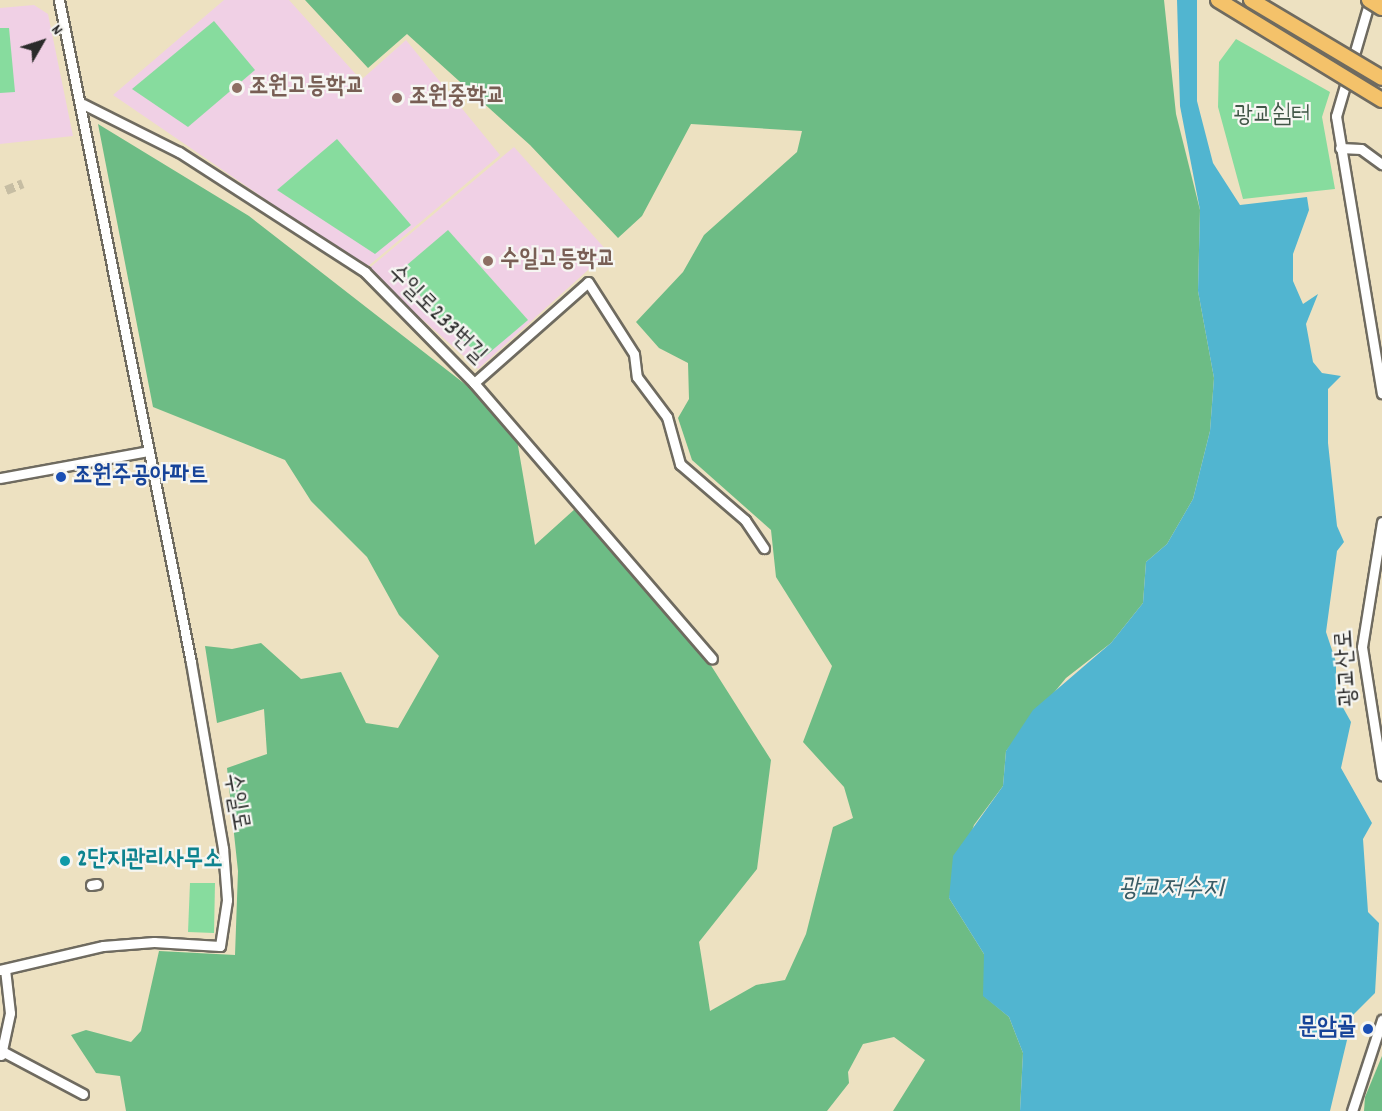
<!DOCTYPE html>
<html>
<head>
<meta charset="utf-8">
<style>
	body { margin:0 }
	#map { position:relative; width:1382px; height:1111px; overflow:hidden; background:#ede1c1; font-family:Dekko,"Poor Story",sans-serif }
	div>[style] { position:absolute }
	.built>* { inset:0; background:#f0d0e5 }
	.green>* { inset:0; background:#87dc9e }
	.forest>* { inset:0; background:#6dbc85 }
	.water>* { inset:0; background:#51b5d0 }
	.minor-tunnel>* { height:9px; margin-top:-4.5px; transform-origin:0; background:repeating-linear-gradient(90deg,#c6bda3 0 9px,transparent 0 13.5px) }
	.roads { filter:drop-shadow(2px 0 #6f6b60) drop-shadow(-2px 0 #6f6b60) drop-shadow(0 2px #6f6b60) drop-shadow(0 -2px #6f6b60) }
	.minor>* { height:9px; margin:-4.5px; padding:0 4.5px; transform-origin:4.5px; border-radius:4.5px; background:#fff }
	.bridges { filter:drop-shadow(2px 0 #6f6b60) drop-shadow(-2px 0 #6f6b60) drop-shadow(0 2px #6f6b60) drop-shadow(0 -2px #6f6b60) }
	.highway-bridge>* { height:14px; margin:-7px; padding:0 7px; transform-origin:7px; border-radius:7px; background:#f4c26a }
	.dots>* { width:16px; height:16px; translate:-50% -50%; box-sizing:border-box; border:3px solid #f6f6f2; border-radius:50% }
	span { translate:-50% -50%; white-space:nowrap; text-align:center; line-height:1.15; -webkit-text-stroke:4.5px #f6f6f2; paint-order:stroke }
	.education-label { font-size:24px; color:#785e54; font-weight:700 }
	.left { translate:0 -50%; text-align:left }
	.park-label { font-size:24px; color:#425748 }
	.street-label { font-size:24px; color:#2b2b2b }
	.transit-label { font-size:24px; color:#164399; font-weight:700 }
	.right { translate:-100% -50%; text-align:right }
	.culture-label { font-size:24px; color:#0d838f; font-weight:700 }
	.water-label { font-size:26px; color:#385b65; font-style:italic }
	.north { position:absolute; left:12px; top:12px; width:60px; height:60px; -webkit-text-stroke:4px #f6f6f2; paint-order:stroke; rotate:51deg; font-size:16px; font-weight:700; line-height:24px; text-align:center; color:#2b2b2b }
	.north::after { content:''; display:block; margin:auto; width:21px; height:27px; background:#2b2b2b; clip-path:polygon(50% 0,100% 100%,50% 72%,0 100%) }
</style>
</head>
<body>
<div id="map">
	<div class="built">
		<div style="clip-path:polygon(224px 0,289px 0,361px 80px,406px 40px,500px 155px,366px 268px,113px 95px)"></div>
		<div style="clip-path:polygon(34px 5px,48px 14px,73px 136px,0 144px,0 8px)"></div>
		<div style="clip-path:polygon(514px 147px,608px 252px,478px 369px,367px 270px)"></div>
	</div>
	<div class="green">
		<div style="clip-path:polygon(214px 21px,255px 70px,188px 127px,132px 89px)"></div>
		<div style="clip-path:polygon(0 28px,9px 28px,15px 92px,0 93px)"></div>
		<div style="clip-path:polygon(1236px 39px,1330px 92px,1322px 117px,1335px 189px,1243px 199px,1218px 107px,1219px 62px)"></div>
		<div style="clip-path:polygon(337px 139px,411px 225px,375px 254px,277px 190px)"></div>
		<div style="clip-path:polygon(448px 230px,528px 320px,483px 358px,436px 317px,401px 270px)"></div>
		<div style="clip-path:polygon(190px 883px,215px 883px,214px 933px,188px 932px)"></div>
	</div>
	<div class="forest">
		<div style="clip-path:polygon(305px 0,1164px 0,1176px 114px,1200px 210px,1198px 291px,1214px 378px,1210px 431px,1193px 499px,1167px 544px,1146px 562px,1143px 603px,1111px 643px,1066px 678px,1006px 751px,1003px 786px,974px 825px,949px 898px,984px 954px,984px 996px,1009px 1017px,1023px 1053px,1020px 1111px,893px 1111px,925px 1060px,894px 1037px,863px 1044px,848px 1072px,849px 1083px,827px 1111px,126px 1111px,120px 1076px,96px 1073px,71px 1035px,86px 1030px,131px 1042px,141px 1031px,159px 951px,235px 955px,238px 871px,227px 768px,267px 754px,264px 709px,217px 723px,205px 646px,232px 649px,261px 643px,301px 679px,341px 672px,366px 723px,398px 728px,439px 656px,399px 615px,367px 557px,311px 501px,285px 460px,153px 407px,98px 124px,249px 216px,479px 395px,517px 440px,535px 545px,576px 508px,705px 656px,771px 760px,757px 869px,699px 942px,710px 1011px,756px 985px,785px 980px,806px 934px,833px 827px,853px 818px,844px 787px,803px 742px,832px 666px,776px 577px,771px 530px,692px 460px,678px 418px,689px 399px,688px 363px,659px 348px,636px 322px,683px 272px,704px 235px,797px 152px,802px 131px,691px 124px,642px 216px,618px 238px,530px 145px,407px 34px,368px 68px)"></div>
		<div style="clip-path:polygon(1382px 1056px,1382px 1111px,1364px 1111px,1365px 1097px)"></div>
	</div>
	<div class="water">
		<div style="clip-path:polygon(1177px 0,1197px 0,1197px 101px,1213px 163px,1240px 205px,1307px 197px,1309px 210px,1293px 254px,1293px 281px,1303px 304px,1318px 294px,1306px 324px,1313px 362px,1322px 373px,1341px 376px,1328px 389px,1328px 443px,1337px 526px,1344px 542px,1337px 551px,1326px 632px,1336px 662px,1336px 695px,1351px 722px,1341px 768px,1372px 823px,1363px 839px,1368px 912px,1379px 923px,1375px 993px,1353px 1015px,1330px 1111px,1020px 1111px,1023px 1053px,1009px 1017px,983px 996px,984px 954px,949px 898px,953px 856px,1003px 786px,1006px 751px,1033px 710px,1111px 643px,1143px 603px,1146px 562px,1167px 544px,1193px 499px,1210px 431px,1214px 378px,1198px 291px,1200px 210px,1180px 106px)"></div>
	</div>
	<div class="minor-tunnel">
		<div style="left:6px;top:190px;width:18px;rotate:-22deg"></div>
	</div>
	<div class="roads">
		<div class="minor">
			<div style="left:1370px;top:0;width:121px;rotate:106.3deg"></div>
			<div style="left:1336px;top:116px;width:281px;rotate:80.6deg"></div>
			<div style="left:83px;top:104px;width:107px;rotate:26.6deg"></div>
			<div style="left:179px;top:152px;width:221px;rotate:32.8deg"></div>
			<div style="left:365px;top:272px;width:156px;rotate:45.5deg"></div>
			<div style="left:474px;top:383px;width:152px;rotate:-41.5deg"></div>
			<div style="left:588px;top:282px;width:85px;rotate:57.4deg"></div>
			<div style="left:634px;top:354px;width:23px;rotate:83deg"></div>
			<div style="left:637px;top:377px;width:50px;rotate:53.1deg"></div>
			<div style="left:667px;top:417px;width:49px;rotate:74.5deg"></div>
			<div style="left:680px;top:464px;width:86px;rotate:40.7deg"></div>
			<div style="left:745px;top:520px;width:34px;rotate:56deg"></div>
			<div style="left:1340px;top:148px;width:21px;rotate:3deg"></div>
			<div style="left:1361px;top:149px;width:26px;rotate:36deg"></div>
			<div style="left:474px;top:383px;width:364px;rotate:49.2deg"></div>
			<div style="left:0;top:478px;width:150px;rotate:-10.3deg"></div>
			<div style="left:1382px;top:522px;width:127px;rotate:99.1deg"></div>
			<div style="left:1362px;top:647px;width:130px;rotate:81.1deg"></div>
			<div style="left:91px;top:885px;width:6px;rotate:-9deg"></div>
			<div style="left:0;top:970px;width:106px;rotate:-13.1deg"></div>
			<div style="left:103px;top:946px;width:51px;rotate:-4.5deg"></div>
			<div style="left:154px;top:942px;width:66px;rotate:3.5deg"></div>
			<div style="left:220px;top:946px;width:47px;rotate:-81.3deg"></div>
			<div style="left:227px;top:900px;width:52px;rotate:-94.4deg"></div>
			<div style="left:223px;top:848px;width:189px;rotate:-99.8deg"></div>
			<div style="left:191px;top:662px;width:675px;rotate:-101.28deg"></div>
			<div style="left:0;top:1050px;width:94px;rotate:27.9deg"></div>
			<div style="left:1px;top:1055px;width:43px;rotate:-77.9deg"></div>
			<div style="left:10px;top:1013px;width:44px;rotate:-96.5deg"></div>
			<div style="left:1352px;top:1111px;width:96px;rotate:-71.8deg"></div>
		</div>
	</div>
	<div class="bridges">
		<div class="highway-bridge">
			<div style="left:1218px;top:0;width:192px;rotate:31.4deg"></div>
			<div style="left:1251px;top:0;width:152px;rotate:30.8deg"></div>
			<div style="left:1369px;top:0;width:15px;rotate:32deg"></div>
		</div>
	</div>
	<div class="dots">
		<div style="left:237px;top:88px;background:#8d6e63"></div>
		<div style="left:397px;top:98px;background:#8d6e63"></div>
		<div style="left:488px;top:261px;background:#8d6e63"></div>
		<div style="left:61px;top:477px;background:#1a4fb4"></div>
		<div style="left:65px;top:861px;background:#0f9aa8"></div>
		<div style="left:1368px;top:1029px;background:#1a4fb4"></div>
	</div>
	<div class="education-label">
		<span class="left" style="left:249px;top:88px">조원고등학교</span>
		<span class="left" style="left:409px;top:98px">조원중학교</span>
		<span class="left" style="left:500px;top:261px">수일고등학교</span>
	</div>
	<div class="park-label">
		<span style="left:1272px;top:117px">광교쉼터</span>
	</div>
	<div class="street-label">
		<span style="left:436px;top:315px;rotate:45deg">수일로233번길</span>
		<span style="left:1348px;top:668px;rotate:-94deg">광교산로</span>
		<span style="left:235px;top:802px;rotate:80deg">수일로</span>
	</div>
	<div class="transit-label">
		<span class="left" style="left:73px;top:477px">조원주공아파트</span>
		<span class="right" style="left:1356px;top:1029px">문암골</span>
	</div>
	<div class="culture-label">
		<span class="left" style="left:77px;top:861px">2단지관리사무소</span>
	</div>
	<div class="water-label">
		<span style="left:1171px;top:890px">광교저수지</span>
	</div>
	<div class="north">N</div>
</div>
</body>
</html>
